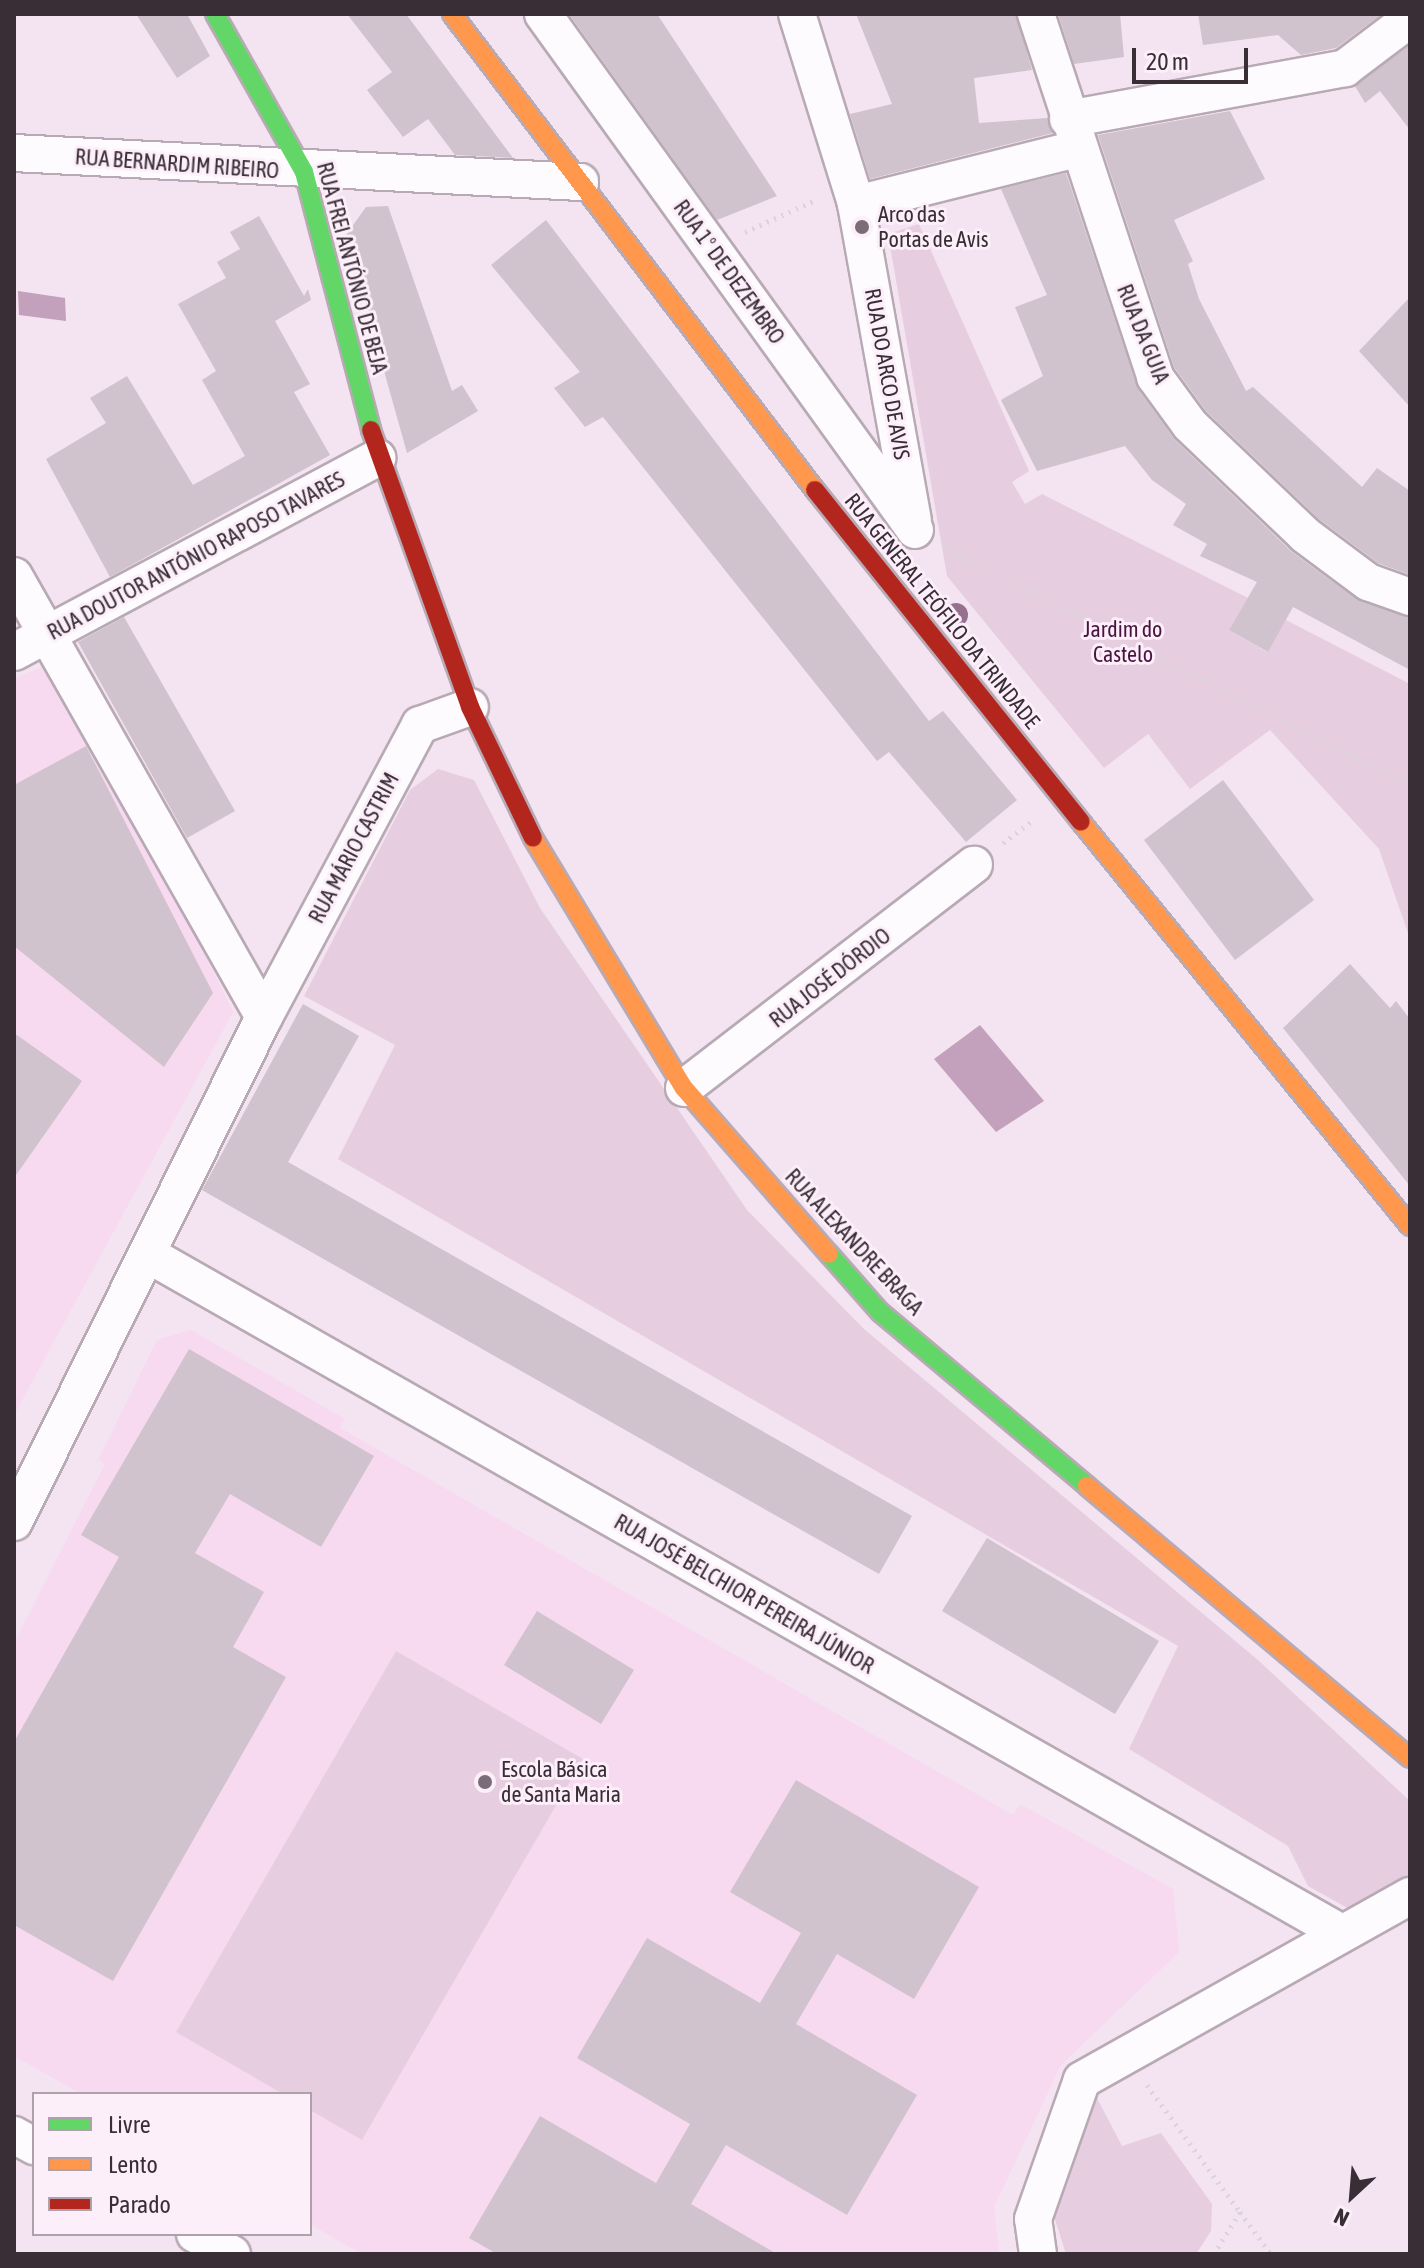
<!DOCTYPE html>
<html>
<head>
<meta charset="utf-8">
<style>
	body { margin:0 }
	#map { position:relative; width:1424px; height:2268px; overflow:hidden; background:#f4e3f0; font-family:"Asap Condensed",sans-serif }
	div>[style] { position:absolute }
	.built>* { inset:0; background:#f7daf0 }
	.green>* { inset:0; background:#e6cee0 }
	.water>* { inset:0; background:#c3a0bb }
	.building>* { inset:0; background:#d0c3cd }
	.path>* { height:5px; margin-top:-2.5px; transform-origin:0; background:repeating-linear-gradient(90deg,#d9d4d7 0 2px,transparent 0 8px) }
	.roads { filter:drop-shadow(2px 0 #b8aab5) drop-shadow(-2px 0 #b8aab5) drop-shadow(0 2px #b8aab5) drop-shadow(0 -2px #b8aab5) }
	.street>* { height:36px; margin:-18px; padding:0 18px; transform-origin:18px; border-radius:18px; background:#fdfbfd }
	.fast>* { height:18px; margin:-9px; padding:0 9px; transform-origin:9px; border-radius:9px; background:#63d668 }
	.slow>* { height:18px; margin:-9px; padding:0 9px; transform-origin:9px; border-radius:9px; background:#ff974d }
	.jam>* { height:18px; margin:-9px; padding:0 9px; transform-origin:9px; border-radius:9px; background:#b3261e }
	.trees>* { width:24px; height:24px; margin:-12px; border-radius:50%; background:#95718f }
	.dots>* { width:22px; height:22px; translate:-50% -50%; box-sizing:border-box; border:4px solid #fceff9; border-radius:50% }
	span { translate:-50% -50%; white-space:nowrap; text-align:center; line-height:1.15; -webkit-text-stroke:6px #fceff9; paint-order:stroke }
	.street-label { font-size:22px; color:#392d36 }
	.poi-label { font-size:22px; color:#392d36 }
	.left { translate:0 -50%; text-align:left }
	.park-label { font-size:22px; color:#481440 }
	.frame { position:absolute; inset:0; border:16px solid #392d36; pointer-events:none }
	.legend { position:absolute; left:32px; top:2092px; width:280px; height:144px; box-sizing:border-box; background:#fceff9; border:2px solid #aea1ab; margin:0; padding:10px 14px; list-style:none; font-size:24px; color:#392d36 }
	.legend li { display:flex; align-items:center; gap:16px; height:40px }
	.legend b { width:40px; border:2px solid #aea1ab }
	.north { position:absolute; left:1312px; top:2156px; width:80px; height:80px; -webkit-text-stroke:6px #fceff9; paint-order:stroke; rotate:206deg; font-size:22px; font-weight:700; line-height:32px; text-align:center; color:#392d36 }
	.north::after { content:''; display:block; margin:auto; width:28px; height:36px; background:#392d36; clip-path:polygon(50% 0,100% 100%,50% 72%,0 100%) }
	.scale { position:absolute; left:1132px; top:48px; width:116px; height:36px; box-sizing:border-box; border:4px solid #392d36; border-top:0; padding-left:10px; font-size:24px; line-height:28px; white-space:nowrap; color:#392d36; -webkit-text-stroke:6px #fceff9; paint-order:stroke }
</style>
</head>
<body>
<div id="map">
	<div class="built">
		<div style="clip-path:polygon(60px 659px,233px 1012px,14px 1415px,14px 679px)"></div>
		<div style="clip-path:polygon(191px 1330px,345px 1419px,340px 1428px,1013px 1815px,1020px 1804px,1173px 1889px,1179px 1952px,1061px 2065px,994px 2207px,999px 2254px,362px 2254px,310px 2224px,310px 2094px,81px 2094px,14px 2056px,14px 1643px,105px 1464px,98px 1460px,157px 1340px)"></div>
	</div>
	<div class="green">
		<div style="clip-path:polygon(919px 224px,1029px 471px,1012px 482px,1025px 504px,1042px 494px,1248px 598px,1229px 630px,1267px 652px,1286px 620px,1410px 684px,1410px 939px,1379px 849px,1270px 730px,1190px 789px,1148px 734px,1104px 768px,947px 576px,888px 234px)"></div>
		<div style="clip-path:polygon(438px 769px,474px 780px,540px 908px,747px 1210px,864px 1329px,1258px 1660px,1410px 1801px,1410px 1879px,1353px 1911px,1308px 1886px,1288px 1846px,1129px 1749px,1178px 1646px,338px 1159px,395px 1045px,304px 996px,410px 790px)"></div>
		<div style="clip-path:polygon(396px 1651px,583px 1759px,362px 2140px,310px 2110px,310px 2094px,283px 2094px,176px 2032px)"></div>
		<div style="clip-path:polygon(1097px 2098px,1122px 2146px,1161px 2133px,1212px 2204px,1211px 2231px,1196px 2254px,1066px 2254px,1054px 2216px)"></div>
	</div>
	<div class="water">
		<div style="clip-path:polygon(18px 291px,65px 298px,66px 321px,19px 315px)"></div>
		<div style="clip-path:polygon(980px 1025px,1044px 1101px,996px 1132px,934px 1059px)"></div>
	</div>
	<div class="building">
		<div style="clip-path:polygon(136px 14px,187px 14px,210px 56px,177px 78px)"></div>
		<div style="clip-path:polygon(347px 14px,406px 14px,513px 158px,455px 155px,428px 119px,403px 137px,367px 90px,392px 72px)"></div>
		<div style="clip-path:polygon(569px 14px,657px 14px,777px 196px,717px 220px)"></div>
		<div style="clip-path:polygon(856px 14px,1016px 14px,1032px 70px,974px 78px,979px 123px,1048px 118px,1053px 133px,870px 179px,850px 114px,892px 104px)"></div>
		<div style="clip-path:polygon(1058px 14px,1120px 14px,1124px 57px,1074px 64px)"></div>
		<div style="clip-path:polygon(1198px 14px,1382px 14px,1336px 48px,1301px 55px,1278px 35px,1203px 45px)"></div>
		<div style="clip-path:polygon(1410px 45px,1410px 130px,1380px 91px,1365px 103px,1355px 86px)"></div>
		<div style="clip-path:polygon(1230px 111px,1265px 179px,1174px 220px,1193px 261px,1188px 264px,1199px 299px,1246px 391px,1253px 387px,1362px 487px,1377px 468px,1410px 491px,1410px 575px,1378px 563px,1319px 519px,1206px 411px,1174px 367px,1098px 135px)"></div>
		<div style="clip-path:polygon(1066px 173px,1138px 389px,1175px 440px,1292px 552px,1356px 599px,1410px 617px,1410px 670px,1293px 607px,1268px 652px,1229px 630px,1257px 582px,1200px 556px,1207px 544px,1173px 525px,1186px 504px,1152px 480px,1125px 446px,1037px 471px,1001px 400px,1043px 376px,1015px 307px,1047px 295px,1001px 189px)"></div>
		<div style="clip-path:polygon(388px 206px,452px 391px,462px 385px,478px 411px,407px 453px,346px 235px,366px 207px)"></div>
		<div style="clip-path:polygon(259px 216px,304px 296px,308px 289px,311px 300px,275px 321px,310px 384px,294px 392px,330px 455px,110px 577px,46px 459px,106px 423px,90px 398px,127px 376px,193px 485px,245px 456px,202px 380px,216px 371px,178px 304px,226px 278px,217px 262px,240px 249px,230px 232px)"></div>
		<div style="clip-path:polygon(546px 220px,929px 721px,943px 711px,1017px 800px,966px 842px,889px 752px,877px 761px,603px 417px,585px 427px,554px 388px,580px 372px,491px 265px)"></div>
		<div style="clip-path:polygon(1410px 297px,1410px 407px,1359px 351px)"></div>
		<div style="clip-path:polygon(124px 617px,235px 811px,187px 838px,78px 642px)"></div>
		<div style="clip-path:polygon(86px 746px,213px 993px,164px 1067px,14px 946px,14px 785px)"></div>
		<div style="clip-path:polygon(1223px 780px,1314px 900px,1235px 960px,1144px 840px)"></div>
		<div style="clip-path:polygon(1350px 964px,1390px 1008px,1396px 1001px,1410px 1019px,1410px 1186px,1283px 1028px)"></div>
		<div style="clip-path:polygon(303px 1004px,359px 1036px,288px 1162px,912px 1516px,879px 1574px,202px 1190px)"></div>
		<div style="clip-path:polygon(14px 1033px,82px 1081px,14px 1178px)"></div>
		<div style="clip-path:polygon(189px 1349px,374px 1456px,321px 1547px,230px 1494px,195px 1553px,264px 1592px,233px 1647px,286px 1677px,113px 1981px,14px 1925px,14px 1742px,119px 1557px,81px 1535px)"></div>
		<div style="clip-path:polygon(987px 1538px,1159px 1641px,1115px 1714px,942px 1611px)"></div>
		<div style="clip-path:polygon(537px 1611px,634px 1670px,601px 1724px,504px 1665px)"></div>
		<div style="clip-path:polygon(796px 1780px,979px 1887px,914px 1999px,837px 1954px,796px 2024px,917px 2095px,847px 2215px,726px 2145px,691px 2204px,777px 2254px,497px 2254px,469px 2238px,540px 2116px,656px 2183px,690px 2124px,577px 2058px,647px 1938px,760px 2003px,801px 1933px,730px 1892px)"></div>
	</div>
	<div class="path">
		<div style="left:745px;top:232px;width:78px;rotate:-24.3deg"></div>
		<div style="left:945px;top:547px;width:523px;rotate:27.2deg"></div>
		<div style="left:1003px;top:843px;width:35px;rotate:-37deg"></div>
		<div style="left:1147px;top:2085px;width:157px;rotate:53.8deg"></div>
		<div style="left:1240px;top:2212px;width:49px;rotate:121.8deg"></div>
		<div style="left:1240px;top:2212px;width:52px;rotate:53.6deg"></div>
	</div>
	<div class="roads">
		<div class="street">
			<div style="left:543px;top:14px;width:636px;rotate:54.21deg"></div>
			<div style="left:797px;top:14px;width:199px;rotate:72.7deg"></div>
			<div style="left:856px;top:204px;width:321px;rotate:79.8deg"></div>
			<div style="left:1036px;top:14px;width:382px;rotate:71.8deg"></div>
			<div style="left:1155px;top:377px;width:59px;rotate:53.9deg"></div>
			<div style="left:1190px;top:425px;width:159px;rotate:43.7deg"></div>
			<div style="left:1305px;top:535px;width:79px;rotate:36.7deg"></div>
			<div style="left:1368px;top:582px;width:45px;rotate:19.7deg"></div>
			<div style="left:1068px;top:119px;width:282px;rotate:-10.4deg"></div>
			<div style="left:1345px;top:68px;width:81px;rotate:-37deg"></div>
			<div style="left:14px;top:153px;width:567px;rotate:2.93deg"></div>
			<div style="left:856px;top:204px;width:227px;rotate:-14deg"></div>
			<div style="left:14px;top:576px;width:507px;rotate:60.45deg"></div>
			<div style="left:14px;top:652px;width:412px;rotate:-28.1deg"></div>
			<div style="left:684px;top:1088px;width:366px;rotate:-37.6deg"></div>
			<div style="left:149px;top:1255px;width:1370px;rotate:29.62deg"></div>
			<div style="left:14px;top:1522px;width:563px;rotate:-63.66deg"></div>
			<div style="left:264px;top:1017px;width:331px;rotate:-61.9deg"></div>
			<div style="left:420px;top:725px;width:53px;rotate:-19.8deg"></div>
			<div style="left:14px;top:2135px;width:23px;rotate:29deg"></div>
			<div style="left:195px;top:2234px;width:42px;rotate:28.4deg"></div>
			<div style="left:1038px;top:2254px;width:35px;rotate:-98deg"></div>
			<div style="left:1033px;top:2219px;width:147px;rotate:-70.6deg"></div>
			<div style="left:1082px;top:2080px;width:376px;rotate:-29.3deg"></div>
		</div>
		<div class="fast">
			<div style="left:215px;top:14px;width:181px;rotate:60.6deg"></div>
			<div style="left:304px;top:172px;width:267px;rotate:75.4deg"></div>
			<div style="left:829px;top:1254px;width:77px;rotate:48.7deg"></div>
			<div style="left:880px;top:1312px;width:270px;rotate:40deg"></div>
		</div>
		<div class="slow">
			<div style="left:452px;top:14px;width:599px;rotate:52.67deg"></div>
			<div style="left:1081px;top:822px;width:521px;rotate:50.84deg"></div>
			<div style="left:533px;top:838px;width:292px;rotate:58.9deg"></div>
			<div style="left:684px;top:1088px;width:220px;rotate:48.9deg"></div>
			<div style="left:1087px;top:1486px;width:422px;rotate:40.1deg"></div>
		</div>
		<div class="jam">
			<div style="left:371px;top:430px;width:294px;rotate:70.3deg"></div>
			<div style="left:470px;top:707px;width:145px;rotate:64.3deg"></div>
			<div style="left:815px;top:490px;width:425px;rotate:51.3deg"></div>
		</div>
	</div>
	<div class="trees">
		<div style="left:956px;top:615px"></div>
	</div>
	<div class="dots">
		<div style="left:862px;top:227px;background:#7a6d77"></div>
		<div style="left:485px;top:1782px;background:#7a6d77"></div>
	</div>
	<div class="street-label">
		<span style="left:177px;top:164px;rotate:4deg">RUA BERNARDIM RIBEIRO</span>
		<span style="left:352px;top:268px;rotate:75deg">RUA FREI ANTÓNIO DE BEJA</span>
		<span style="left:729px;top:272px;rotate:54deg">RUA 1° DE DEZEMBRO</span>
		<span style="left:1143px;top:334px;rotate:68deg">RUA DA GUIA</span>
		<span style="left:887px;top:374px;rotate:80deg">RUA DO ARCO DE AVIS</span>
		<span style="left:196px;top:556px;rotate:-28deg">RUA DOUTOR ANTÓNIO RAPOSO TAVARES</span>
		<span style="left:942px;top:611px;rotate:51deg">RUA GENERAL TEÓFILO DA TRINDADE</span>
		<span style="left:354px;top:848px;rotate:-62deg">RUA MÁRIO CASTRIM</span>
		<span style="left:830px;top:978px;rotate:-38deg">RUA JOSÉ DÓRDIO</span>
		<span style="left:854px;top:1242px;rotate:47deg">RUA ALEXANDRE BRAGA</span>
		<span style="left:744px;top:1594px;rotate:30deg">RUA JOSÉ BELCHIOR PEREIRA JÚNIOR</span>
	</div>
	<div class="poi-label">
		<span class="left" style="left:878px;top:227px">Arco das<br>Portas de Avis</span>
		<span class="left" style="left:501px;top:1782px">Escola Básica<br>de Santa Maria</span>
	</div>
	<div class="park-label">
		<span style="left:1123px;top:642px">Jardim do<br>Castelo</span>
	</div>
	<div class="frame"></div>
	<ul class="legend">
	<li><b style="height:10px;background:#63d668"></b>Livre</li>
	<li><b style="height:10px;background:#ff974d"></b>Lento</li>
	<li><b style="height:10px;background:#b3261e"></b>Parado</li>
	</ul>
	<div class="north">N</div>
	<div class="scale">20 m</div>
</div>
</body>
</html>
